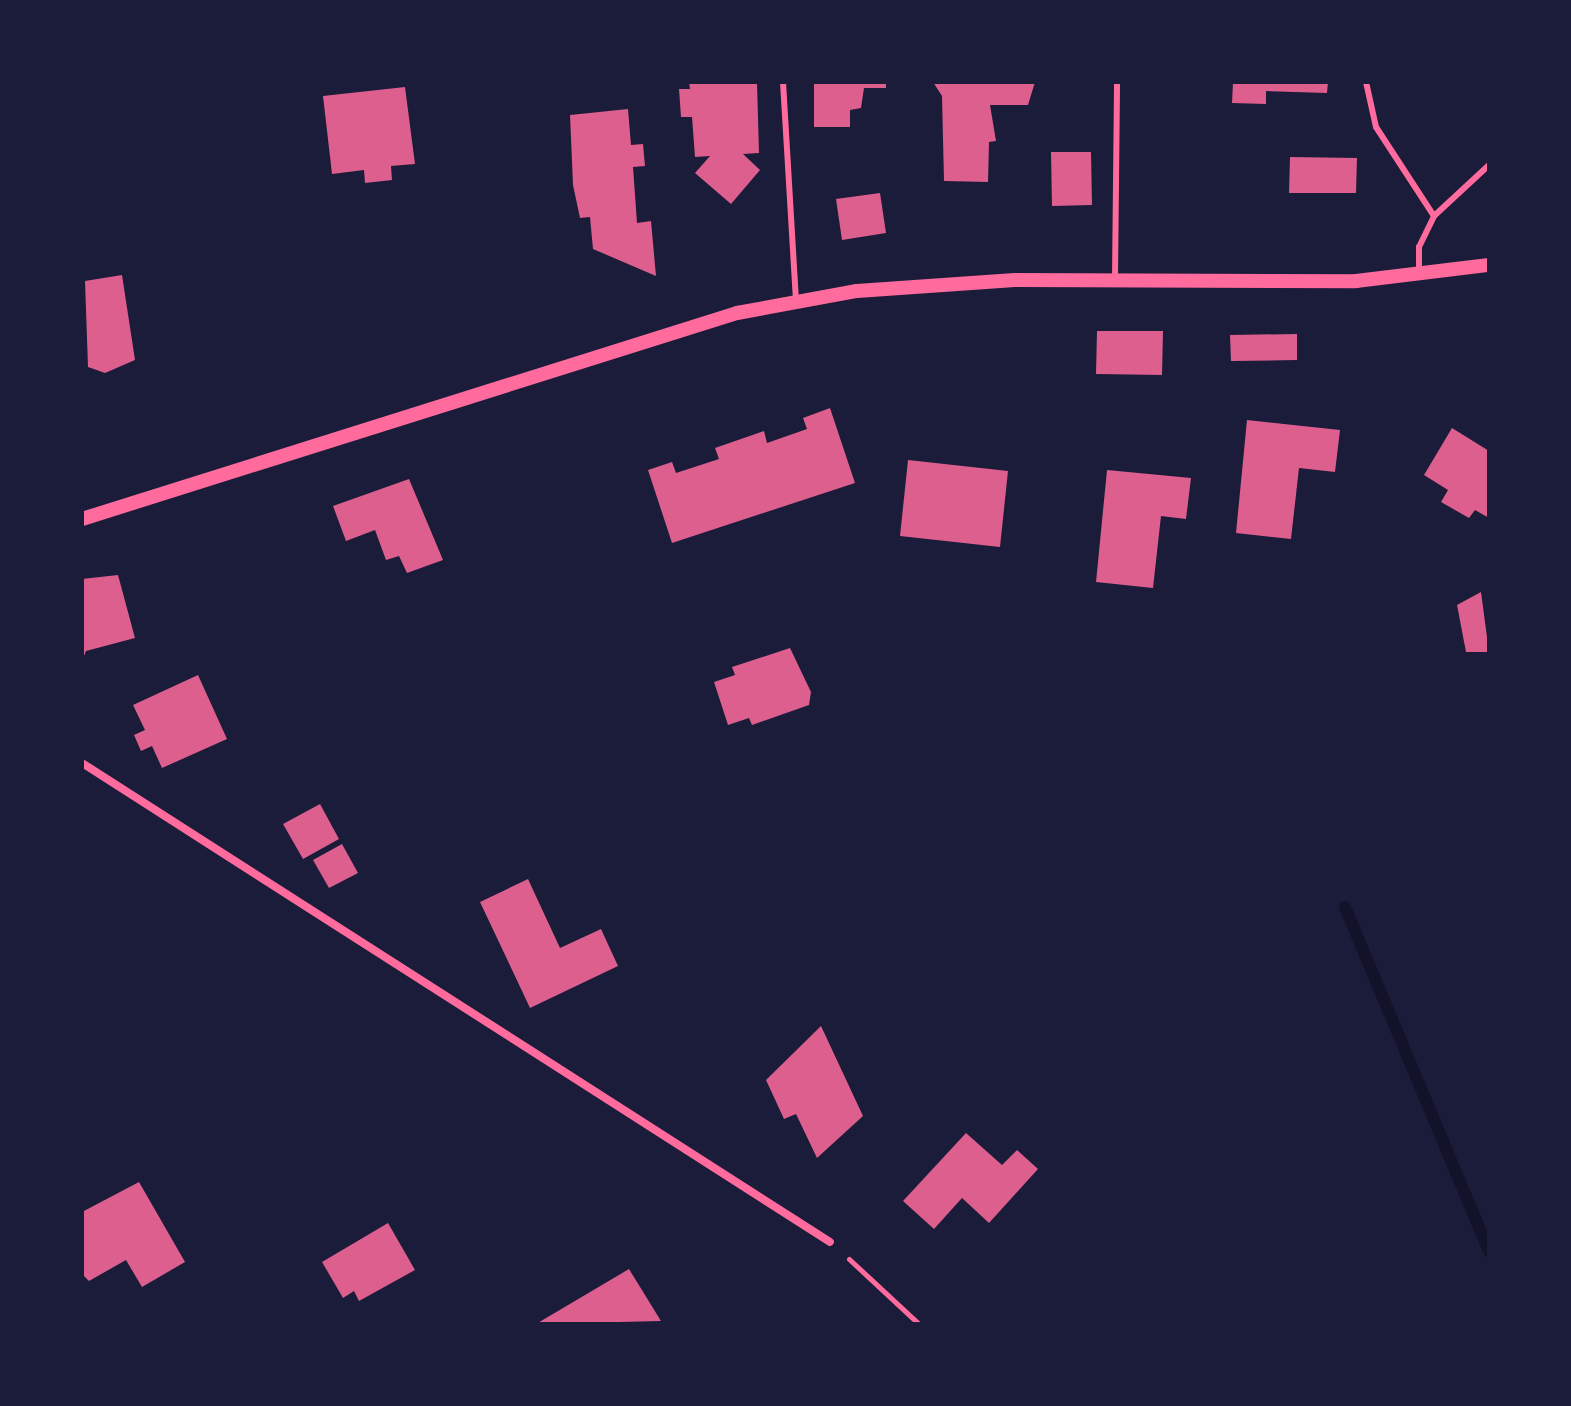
<!DOCTYPE html>
<html>
<head>
<meta charset="utf-8">
<style>
	body { margin:0 }
	#map { position:relative; width:1571px; height:1406px; overflow:hidden; background:#1b1b3a; font-family:"Fira Sans Condensed",sans-serif }
	div>[style] { position:absolute }
	.stream>* { height:12px; margin:-6px; padding:0 6px; transform-origin:6px; border-radius:6px; background:#12122b }
	.building>* { inset:0; background:#dd5f8e }
	.path>* { height:5px; margin:-2.5px; padding:0 2.5px; transform-origin:2.5px; border-radius:2.5px; background:#ff6b9d }
	.service>* { height:6px; margin:-3px; padding:0 3px; transform-origin:3px; border-radius:3px; background:#ff6b9d }
	.minor>* { height:8px; margin:-4px; padding:0 4px; transform-origin:4px; border-radius:4px; background:#ff6b9d }
	.tertiary>* { height:14px; margin:-7px; padding:0 7px; transform-origin:7px; border-radius:7px; background:#ff6b9d }
	span { translate:-50% -50%; white-space:nowrap; text-align:center; line-height:1.15; -webkit-text-stroke:8px #1b1b3a; paint-order:stroke }
	.frame { position:absolute; inset:0; border:84px solid #1b1b3a; pointer-events:none }
</style>
</head>
<body>
<div id="map">
	<div class="stream">
		<div style="left:1345px;top:907px;width:373px;rotate:67.3deg"></div>
	</div>
	<div class="building">
		<div style="clip-path:polygon(689px 82px,757px 82px,759px 153px,743px 154px,760px 170px,731px 204px,695px 173px,710px 156px,695px 157px,692px 117px,681px 117px,679px 89px,690px 89px)"></div>
		<div style="clip-path:polygon(814px 82px,886px 82px,886px 88px,864px 88px,861px 108px,850px 110px,850px 127px,814px 127px)"></div>
		<div style="clip-path:polygon(933px 82px,1035px 82px,1028px 105px,990px 105px,996px 141px,989px 142px,988px 182px,944px 181px,942px 96px)"></div>
		<div style="clip-path:polygon(1233px 82px,1328px 82px,1327px 93px,1266px 91px,1266px 104px,1232px 103px)"></div>
		<div style="clip-path:polygon(405px 87px,415px 164px,391px 166px,392px 180px,365px 183px,364px 170px,332px 174px,323px 96px)"></div>
		<div style="clip-path:polygon(628px 109px,631px 145px,643px 144px,645px 166px,633px 167px,637px 223px,651px 221px,656px 276px,593px 249px,590px 217px,580px 218px,573px 185px,570px 115px)"></div>
		<div style="clip-path:polygon(1051px 152px,1091px 152px,1092px 205px,1052px 206px)"></div>
		<div style="clip-path:polygon(1290px 157px,1357px 158px,1356px 193px,1289px 193px)"></div>
		<div style="clip-path:polygon(880px 193px,886px 233px,842px 240px,836px 199px)"></div>
		<div style="clip-path:polygon(122px 275px,135px 360px,105px 373px,88px 367px,85px 281px)"></div>
		<div style="clip-path:polygon(1097px 331px,1163px 331px,1162px 375px,1096px 374px)"></div>
		<div style="clip-path:polygon(1297px 334px,1297px 360px,1231px 361px,1230px 335px)"></div>
		<div style="clip-path:polygon(830px 408px,855px 483px,672px 543px,648px 470px,672px 462px,676px 473px,719px 459px,715px 448px,764px 431px,767px 443px,807px 429px,803px 418px)"></div>
		<div style="clip-path:polygon(1247px 420px,1340px 430px,1335px 472px,1299px 468px,1291px 539px,1236px 533px)"></div>
		<div style="clip-path:polygon(1452px 428px,1489px 451px,1489px 518px,1475px 510px,1469px 518px,1441px 502px,1448px 490px,1424px 475px)"></div>
		<div style="clip-path:polygon(908px 460px,1008px 471px,1000px 547px,900px 536px)"></div>
		<div style="clip-path:polygon(1107px 470px,1191px 478px,1186px 519px,1161px 516px,1153px 588px,1096px 582px)"></div>
		<div style="clip-path:polygon(409px 479px,443px 560px,407px 573px,399px 556px,386px 560px,375px 530px,346px 541px,333px 506px)"></div>
		<div style="clip-path:polygon(118px 575px,135px 638px,86px 651px,82px 661px,82px 579px)"></div>
		<div style="clip-path:polygon(1481px 592px,1489px 652px,1466px 652px,1457px 605px)"></div>
		<div style="clip-path:polygon(790px 648px,811px 692px,809px 705px,752px 725px,749px 718px,728px 725px,714px 682px,735px 675px,732px 667px)"></div>
		<div style="clip-path:polygon(198px 675px,227px 739px,162px 768px,152px 746px,141px 751px,134px 735px,145px 730px,133px 705px)"></div>
		<div style="clip-path:polygon(320px 804px,339px 839px,303px 859px,283px 824px)"></div>
		<div style="clip-path:polygon(342px 844px,358px 873px,329px 888px,313px 860px)"></div>
		<div style="clip-path:polygon(528px 879px,560px 948px,601px 929px,618px 966px,530px 1008px,480px 902px)"></div>
		<div style="clip-path:polygon(821px 1026px,863px 1116px,817px 1158px,796px 1114px,784px 1119px,766px 1080px)"></div>
		<div style="clip-path:polygon(966px 1133px,1002px 1165px,1017px 1150px,1038px 1169px,989px 1223px,962px 1198px,934px 1229px,903px 1201px)"></div>
		<div style="clip-path:polygon(139px 1182px,185px 1262px,142px 1287px,126px 1260px,89px 1281px,82px 1274px,82px 1212px)"></div>
		<div style="clip-path:polygon(388px 1223px,415px 1270px,359px 1301px,354px 1291px,343px 1298px,322px 1262px)"></div>
		<div style="clip-path:polygon(629px 1269px,661px 1321px,536px 1324px)"></div>
	</div>
	<div class="path">
		<div style="left:849px;top:1259px;width:96px;rotate:42.9deg"></div>
	</div>
	<div class="service">
		<div style="left:783px;top:82px;width:220px;rotate:86.6deg"></div>
		<div style="left:1366px;top:82px;width:46px;rotate:77.5deg"></div>
		<div style="left:1376px;top:127px;width:106px;rotate:56.9deg"></div>
		<div style="left:1419px;top:274px;width:27px;rotate:-90deg"></div>
		<div style="left:1419px;top:247px;width:34px;rotate:-64deg"></div>
		<div style="left:1434px;top:216px;width:75px;rotate:-42.8deg"></div>
		<div style="left:1115px;top:278px;width:196px;rotate:-89.4deg"></div>
	</div>
	<div class="minor">
		<div style="left:82px;top:763px;width:888px;rotate:32.63deg"></div>
	</div>
	<div class="tertiary">
		<div style="left:82px;top:519px;width:687px;rotate:-17.46deg"></div>
		<div style="left:737px;top:313px;width:122px;rotate:-10.4deg"></div>
		<div style="left:857px;top:291px;width:158px;rotate:-4deg"></div>
		<div style="left:1015px;top:280px;width:341px;rotate:0.2deg"></div>
		<div style="left:1356px;top:281px;width:134px;rotate:-6.9deg"></div>
	</div>
	<div class="frame"></div>
</div>
</body>
</html>
